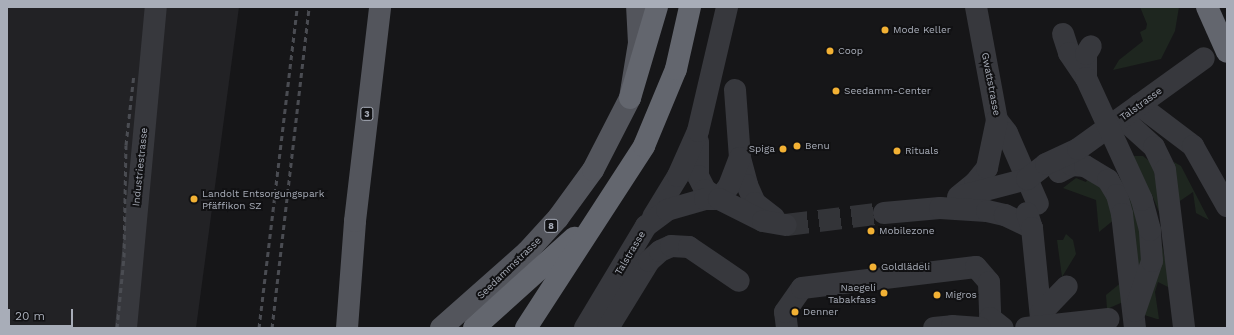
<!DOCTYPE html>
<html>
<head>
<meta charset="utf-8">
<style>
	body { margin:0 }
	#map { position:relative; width:1234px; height:335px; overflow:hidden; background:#161618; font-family:"Work Sans",sans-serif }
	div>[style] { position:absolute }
	.built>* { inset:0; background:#222225 }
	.green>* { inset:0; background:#1e261f }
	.minor-tunnel>* { height:22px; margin-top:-11px; transform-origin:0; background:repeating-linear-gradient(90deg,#333438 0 22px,transparent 0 33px) }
	.minor>* { height:22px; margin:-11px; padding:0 11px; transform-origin:11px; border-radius:11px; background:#37383d }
	.major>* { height:22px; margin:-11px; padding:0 11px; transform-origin:11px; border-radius:11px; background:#53555c }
	.highway>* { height:22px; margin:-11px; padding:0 11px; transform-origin:11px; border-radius:11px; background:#63666e }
	.rail>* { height:3px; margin-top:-1.5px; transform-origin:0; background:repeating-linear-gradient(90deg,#4a4c52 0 5px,transparent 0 9px) }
	.minor-bridge>* { height:22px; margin:-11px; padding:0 11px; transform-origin:11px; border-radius:11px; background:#37383d }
	.dots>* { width:11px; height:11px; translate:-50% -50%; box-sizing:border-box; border:2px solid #111113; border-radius:50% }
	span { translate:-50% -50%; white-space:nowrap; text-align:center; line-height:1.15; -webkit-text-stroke:4px #111113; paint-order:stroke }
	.shield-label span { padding:1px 3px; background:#111113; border:1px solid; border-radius:3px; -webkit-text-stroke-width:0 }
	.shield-label { font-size:9px; color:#a8adb8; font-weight:700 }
	.poi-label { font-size:10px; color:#a8adb8 }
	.left { translate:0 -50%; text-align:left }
	.right { translate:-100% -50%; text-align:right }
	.street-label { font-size:10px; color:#a8adb8 }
	.frame { position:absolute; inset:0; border:8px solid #a8adb8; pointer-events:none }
	.scale { position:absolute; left:8px; top:309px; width:65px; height:18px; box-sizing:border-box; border:2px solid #a8adb8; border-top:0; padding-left:5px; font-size:12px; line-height:14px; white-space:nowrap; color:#a8adb8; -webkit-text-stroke:3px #111113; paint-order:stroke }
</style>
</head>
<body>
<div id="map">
	<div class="built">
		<div style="clip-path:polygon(7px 7px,239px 7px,196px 328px,7px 328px)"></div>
	</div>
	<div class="green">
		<div style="clip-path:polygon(1140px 7px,1179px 7px,1175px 31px,1161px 59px,1113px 70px,1119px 60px,1143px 41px,1140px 32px,1146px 29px,1147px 24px)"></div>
		<div style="clip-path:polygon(1132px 156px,1143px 156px,1153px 164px,1162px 219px,1152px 195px,1138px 280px,1120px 172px)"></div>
		<div style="clip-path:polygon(1174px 162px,1181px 166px,1209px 220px,1196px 213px,1193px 192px,1177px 203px)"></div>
		<div style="clip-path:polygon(1089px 176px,1104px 190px,1115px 219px,1099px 232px,1096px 200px,1063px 188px,1076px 178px,1086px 182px)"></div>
		<div style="clip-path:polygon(1066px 234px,1073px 240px,1076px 254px,1062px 277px,1057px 240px,1063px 240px)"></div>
		<div style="clip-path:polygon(1161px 241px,1172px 289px,1158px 282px,1155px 292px,1159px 319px,1157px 319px,1141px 314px)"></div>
		<div style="clip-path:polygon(1123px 281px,1123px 302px,1107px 309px,1106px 295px)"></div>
	</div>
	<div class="minor-tunnel">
		<div style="left:786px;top:225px;width:99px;rotate:-7deg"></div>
	</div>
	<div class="minor">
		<div style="left:976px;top:7px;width:115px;rotate:79.5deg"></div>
		<div style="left:997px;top:120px;width:16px;rotate:52deg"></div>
		<div style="left:1007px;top:133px;width:77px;rotate:66.4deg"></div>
		<div style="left:1063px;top:34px;width:20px;rotate:72deg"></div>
		<div style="left:1069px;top:53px;width:30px;rotate:56deg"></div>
		<div style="left:1086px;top:78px;width:24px;rotate:-90deg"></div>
		<div style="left:1086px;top:54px;width:9px;rotate:-58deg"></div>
		<div style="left:735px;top:90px;width:68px;rotate:85.8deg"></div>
		<div style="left:740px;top:158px;width:28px;rotate:75deg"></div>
		<div style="left:747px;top:185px;width:20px;rotate:66deg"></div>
		<div style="left:755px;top:203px;width:24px;rotate:38deg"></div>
		<div style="left:1139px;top:105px;width:68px;rotate:37.2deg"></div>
		<div style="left:1193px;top:146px;width:69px;rotate:60.5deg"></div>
		<div style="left:1122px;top:118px;width:43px;rotate:42.2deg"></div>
		<div style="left:1154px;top:147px;width:25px;rotate:64deg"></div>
		<div style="left:1165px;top:170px;width:159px;rotate:83.1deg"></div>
		<div style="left:698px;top:142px;width:34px;rotate:90deg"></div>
		<div style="left:698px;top:176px;width:16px;rotate:63deg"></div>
		<div style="left:705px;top:190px;width:17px;rotate:33deg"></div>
		<div style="left:719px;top:199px;width:16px;rotate:-52deg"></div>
		<div style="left:729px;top:186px;width:30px;rotate:-69deg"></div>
		<div style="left:1059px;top:172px;width:15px;rotate:-28deg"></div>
		<div style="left:1072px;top:165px;width:13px;rotate:4deg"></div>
		<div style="left:1085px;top:166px;width:27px;rotate:31deg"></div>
		<div style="left:1108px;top:180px;width:17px;rotate:59deg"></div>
		<div style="left:1117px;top:195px;width:20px;rotate:75deg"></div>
		<div style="left:1122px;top:214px;width:115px;rotate:83.5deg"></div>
		<div style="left:960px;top:195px;width:19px;rotate:-39deg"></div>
		<div style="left:975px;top:183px;width:19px;rotate:-51deg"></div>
		<div style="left:987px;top:168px;width:49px;rotate:-78.2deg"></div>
		<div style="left:958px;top:197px;width:71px;rotate:-14.6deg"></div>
		<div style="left:1027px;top:179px;width:24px;rotate:-38deg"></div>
		<div style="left:1046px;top:164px;width:35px;rotate:-25deg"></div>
		<div style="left:1078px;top:149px;width:155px;rotate:-35.8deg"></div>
		<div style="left:884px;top:213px;width:56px;rotate:-5.1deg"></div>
		<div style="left:940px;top:208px;width:47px;rotate:3.7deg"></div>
		<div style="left:987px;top:211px;width:18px;rotate:13deg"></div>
		<div style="left:1005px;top:215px;width:30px;rotate:26deg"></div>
		<div style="left:1027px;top:213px;width:16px;rotate:72deg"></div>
		<div style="left:1032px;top:228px;width:100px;rotate:84.3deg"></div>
		<div style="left:653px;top:217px;width:48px;rotate:-58.6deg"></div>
		<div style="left:678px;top:176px;width:49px;rotate:-66deg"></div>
		<div style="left:698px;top:131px;width:127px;rotate:-76.8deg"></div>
		<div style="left:1135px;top:311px;width:53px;rotate:-71.2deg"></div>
		<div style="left:1152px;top:261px;width:31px;rotate:-94deg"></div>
		<div style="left:1150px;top:230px;width:31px;rotate:-105deg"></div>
		<div style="left:1041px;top:313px;width:37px;rotate:-46deg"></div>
		<div style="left:126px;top:328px;width:322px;rotate:-84.7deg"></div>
		<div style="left:585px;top:328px;width:119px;rotate:-59.1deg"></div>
		<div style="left:646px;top:226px;width:26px;rotate:-37deg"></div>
		<div style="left:667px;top:210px;width:40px;rotate:-16deg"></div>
		<div style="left:705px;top:199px;width:14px"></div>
		<div style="left:719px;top:199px;width:49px;rotate:26.6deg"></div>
		<div style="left:763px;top:221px;width:23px;rotate:10deg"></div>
		<div style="left:608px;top:328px;width:79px;rotate:-58.5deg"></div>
		<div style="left:649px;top:261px;width:15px;rotate:-42deg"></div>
		<div style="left:660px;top:251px;width:12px;rotate:-24deg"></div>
		<div style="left:671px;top:246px;width:18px;rotate:3deg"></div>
		<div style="left:689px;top:247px;width:60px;rotate:34.2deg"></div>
		<div style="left:787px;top:328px;width:16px;rotate:-97deg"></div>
		<div style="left:785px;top:312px;width:29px;rotate:-55deg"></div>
		<div style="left:802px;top:288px;width:175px;rotate:-6.9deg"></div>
		<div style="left:976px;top:267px;width:20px;rotate:49deg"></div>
		<div style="left:989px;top:282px;width:36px;rotate:88deg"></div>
		<div style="left:990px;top:318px;width:16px;rotate:38deg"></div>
		<div style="left:934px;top:328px;width:18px;rotate:-6deg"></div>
		<div style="left:952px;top:326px;width:28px;rotate:4deg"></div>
	</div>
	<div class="major">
		<div style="left:347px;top:328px;width:107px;rotate:-85.7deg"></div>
		<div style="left:355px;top:221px;width:215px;rotate:-83.3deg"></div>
		<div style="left:441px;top:328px;width:115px;rotate:-41.5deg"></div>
		<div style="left:527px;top:252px;width:46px;rotate:-47.6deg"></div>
		<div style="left:558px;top:218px;width:59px;rotate:-53.9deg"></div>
		<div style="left:593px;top:170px;width:81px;rotate:-62.8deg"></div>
		<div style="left:630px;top:98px;width:56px;rotate:-80.7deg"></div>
		<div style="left:639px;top:43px;width:36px;rotate:-93deg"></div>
	</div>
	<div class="highway">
		<div style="left:1207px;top:7px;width:49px;rotate:66deg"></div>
		<div style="left:630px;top:98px;width:95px;rotate:-73.5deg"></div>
		<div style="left:474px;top:328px;width:135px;rotate:-42deg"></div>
		<div style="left:526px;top:328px;width:217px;rotate:-57deg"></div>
		<div style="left:644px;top:146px;width:83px;rotate:-67.4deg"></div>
		<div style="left:676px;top:69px;width:64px;rotate:-77.3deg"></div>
	</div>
	<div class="rail">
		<div style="left:117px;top:328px;width:71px;rotate:-84.4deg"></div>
		<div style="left:124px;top:257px;width:112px;rotate:-89deg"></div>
		<div style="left:126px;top:145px;width:71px;rotate:-83.6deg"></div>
		<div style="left:259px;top:328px;width:323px;rotate:-83.2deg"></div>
		<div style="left:272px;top:328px;width:323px;rotate:-83.4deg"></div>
	</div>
	<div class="minor-bridge">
		<div style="left:1086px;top:78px;width:134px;rotate:65.3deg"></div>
		<div style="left:1026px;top:328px;width:83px;rotate:-6.2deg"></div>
	</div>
	<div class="dots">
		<div style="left:885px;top:30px;background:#f2b134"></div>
		<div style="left:830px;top:51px;background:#f2b134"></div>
		<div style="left:836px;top:91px;background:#f2b134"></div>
		<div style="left:797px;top:146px;background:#f2b134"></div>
		<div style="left:783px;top:149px;background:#f2b134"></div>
		<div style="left:897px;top:151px;background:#f2b134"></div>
		<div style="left:194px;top:199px;background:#f2b134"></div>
		<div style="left:871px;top:231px;background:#f2b134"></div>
		<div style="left:873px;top:267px;background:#f2b134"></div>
		<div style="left:884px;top:293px;background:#f2b134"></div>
		<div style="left:937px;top:295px;background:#f2b134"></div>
		<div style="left:795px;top:312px;background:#f2b134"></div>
	</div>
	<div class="shield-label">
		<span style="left:367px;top:114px">3</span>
		<span style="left:551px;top:226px">8</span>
	</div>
	<div class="poi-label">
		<span class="left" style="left:893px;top:30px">Mode Keller</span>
		<span class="left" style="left:838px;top:51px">Coop</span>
		<span class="left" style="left:844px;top:91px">Seedamm-Center</span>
		<span class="left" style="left:805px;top:146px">Benu</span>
		<span class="right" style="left:775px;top:149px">Spiga</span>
		<span class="left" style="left:905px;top:151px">Rituals</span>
		<span class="left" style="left:202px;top:199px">Landolt Entsorgungspark<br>Pfäffikon SZ</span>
		<span class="left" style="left:879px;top:231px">Mobilezone</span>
		<span class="left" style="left:881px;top:267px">Goldlädeli</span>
		<span class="right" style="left:876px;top:293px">Naegeli<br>Tabakfass</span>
		<span class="left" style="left:945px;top:295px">Migros</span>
		<span class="left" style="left:803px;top:312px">Denner</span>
	</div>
	<div class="street-label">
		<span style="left:991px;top:84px;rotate:79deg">Gwattstrasse</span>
		<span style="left:1141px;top:104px;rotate:-36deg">Talstrasse</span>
		<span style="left:140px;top:167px;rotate:-84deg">Industriestrasse</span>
		<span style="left:630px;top:253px;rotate:-59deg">Talstrasse</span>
		<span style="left:509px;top:268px;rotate:-44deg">Seedammstrasse</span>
	</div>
	<div class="frame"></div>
	<div class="scale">20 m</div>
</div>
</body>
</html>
